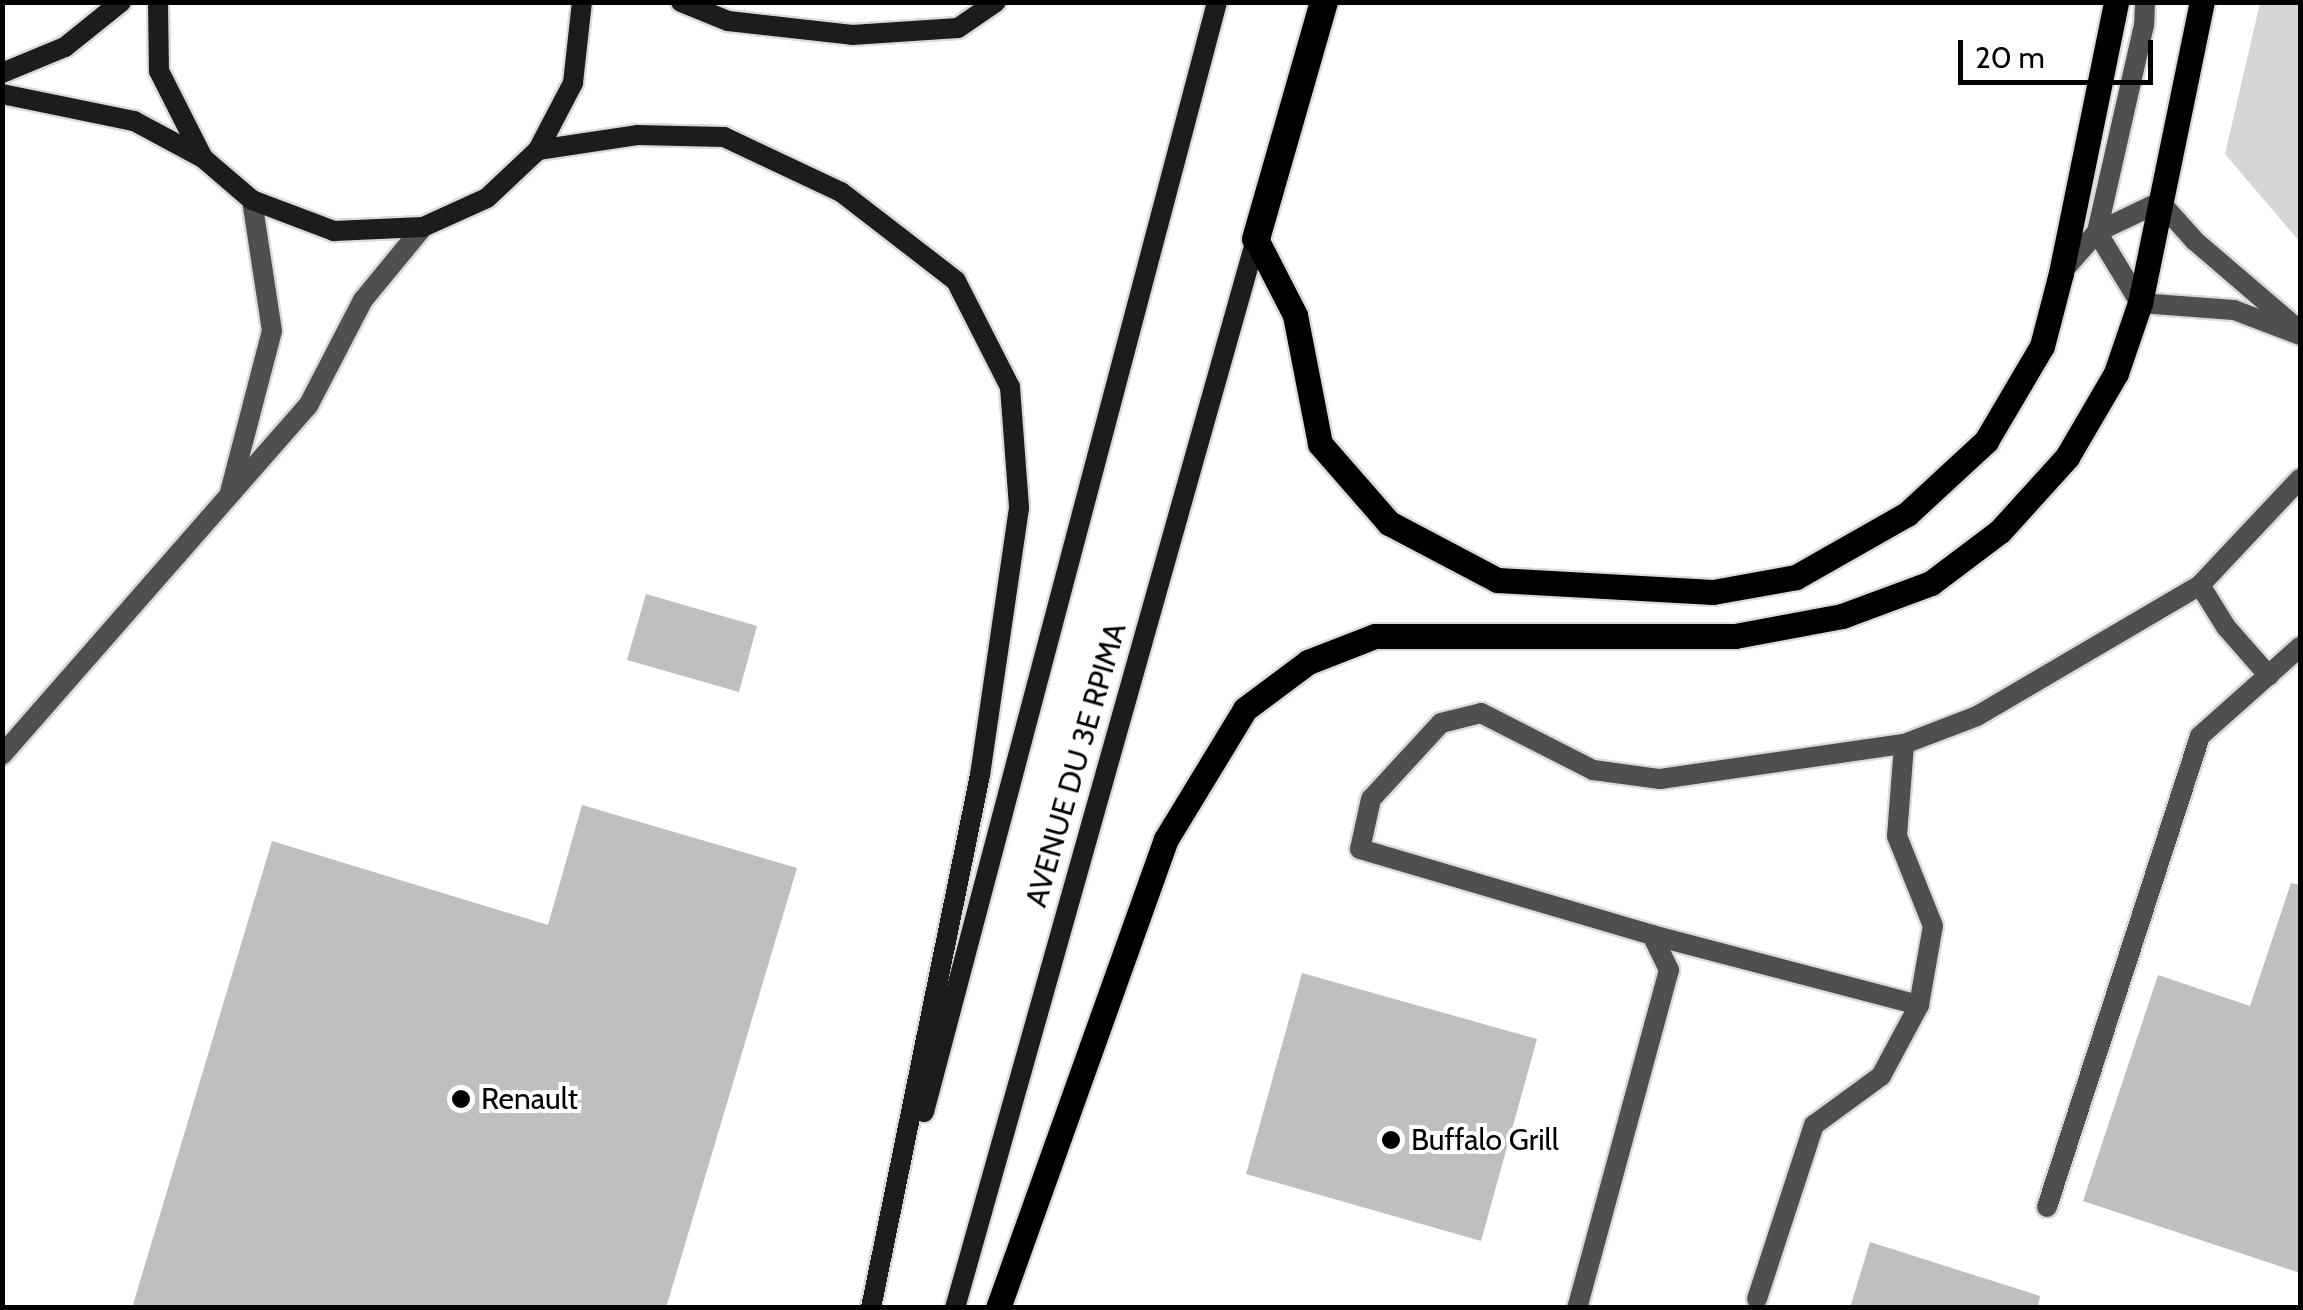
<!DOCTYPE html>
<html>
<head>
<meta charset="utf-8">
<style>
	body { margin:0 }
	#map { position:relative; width:2303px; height:1310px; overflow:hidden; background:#fff; font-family:Cabin,sans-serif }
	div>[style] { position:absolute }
	.green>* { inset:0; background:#d6d6d6 }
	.building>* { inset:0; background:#bfbfbf }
	.roads { filter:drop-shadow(2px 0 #dbdbdb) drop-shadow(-2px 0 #dbdbdb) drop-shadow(0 2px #dbdbdb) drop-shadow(0 -2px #dbdbdb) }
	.service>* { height:20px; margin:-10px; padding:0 10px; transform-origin:10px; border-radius:10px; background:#4f4f4f }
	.minor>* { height:20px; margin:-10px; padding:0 10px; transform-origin:10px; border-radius:10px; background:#4f4f4f }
	.secondary>* { height:20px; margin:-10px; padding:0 10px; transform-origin:10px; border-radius:10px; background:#1c1c1c }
	.primary>* { height:25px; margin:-12.5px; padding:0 12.5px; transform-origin:12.5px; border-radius:12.5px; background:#000 }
	.trunk>* { height:28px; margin:-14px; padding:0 14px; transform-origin:14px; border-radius:14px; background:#000 }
	.dots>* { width:28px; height:28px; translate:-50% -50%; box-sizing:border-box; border:5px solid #fff; border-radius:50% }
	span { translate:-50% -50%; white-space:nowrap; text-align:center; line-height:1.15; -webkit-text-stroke:8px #fff; paint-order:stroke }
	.street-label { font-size:30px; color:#000 }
	.poi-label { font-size:30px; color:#000 }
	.left { translate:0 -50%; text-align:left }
	.frame { position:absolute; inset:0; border:5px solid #000; pointer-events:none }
	.scale { position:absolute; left:1958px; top:40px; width:195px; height:45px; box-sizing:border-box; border:5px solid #000; border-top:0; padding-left:12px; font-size:30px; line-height:35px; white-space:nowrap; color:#000; -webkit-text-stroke:8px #fff; paint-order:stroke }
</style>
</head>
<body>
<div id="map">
	<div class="green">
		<div style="clip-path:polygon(2260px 3px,2300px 3px,2300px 242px,2225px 154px)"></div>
	</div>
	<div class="building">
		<div style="clip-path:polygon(646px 594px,757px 626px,739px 692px,627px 660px)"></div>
		<div style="clip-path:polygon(582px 805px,797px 868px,666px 1308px,132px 1308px,272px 841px,548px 925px)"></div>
		<div style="clip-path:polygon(2291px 883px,2300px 885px,2300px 1273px,2083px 1201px,2158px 975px,2250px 1006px)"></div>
		<div style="clip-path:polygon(1302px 973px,1537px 1039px,1481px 1241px,1246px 1174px)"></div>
		<div style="clip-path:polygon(1870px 1242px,2040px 1296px,2038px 1308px,1850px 1308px)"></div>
	</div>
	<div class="roads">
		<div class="service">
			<div style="left:2200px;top:585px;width:49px;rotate:58.2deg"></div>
			<div style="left:2226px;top:627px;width:65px;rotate:48.7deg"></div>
			<div style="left:1441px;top:723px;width:103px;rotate:132.6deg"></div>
			<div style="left:1371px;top:799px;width:51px;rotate:102.4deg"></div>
			<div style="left:1360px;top:849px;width:304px;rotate:16.4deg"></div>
			<div style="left:1652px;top:935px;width:39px;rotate:64deg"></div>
			<div style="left:1669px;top:970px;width:350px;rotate:105.2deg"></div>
			<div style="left:1652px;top:935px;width:276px;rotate:14.7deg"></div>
			<div style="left:2047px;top:1207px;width:495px;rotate:-72deg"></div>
			<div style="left:2200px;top:736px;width:134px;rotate:-41.7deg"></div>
			<div style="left:1757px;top:1299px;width:183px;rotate:-71.9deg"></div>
			<div style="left:1814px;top:1125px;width:83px;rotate:-36.2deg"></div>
			<div style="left:1881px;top:1076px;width:81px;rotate:-61.8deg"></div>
			<div style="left:1919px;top:1005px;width:80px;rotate:-80deg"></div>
			<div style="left:1933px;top:926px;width:97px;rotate:-111.8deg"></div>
			<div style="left:1897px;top:836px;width:92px;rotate:-85.6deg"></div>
		</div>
		<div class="minor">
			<div style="left:2145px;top:2px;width:23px;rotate:92deg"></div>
			<div style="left:2144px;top:25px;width:212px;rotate:102.8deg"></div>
			<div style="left:2097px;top:232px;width:83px;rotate:58.8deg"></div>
			<div style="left:2140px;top:303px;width:94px;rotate:4.3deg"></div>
			<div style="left:2234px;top:310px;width:71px;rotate:20.7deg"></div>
			<div style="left:2061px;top:273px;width:55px;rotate:-48.7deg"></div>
			<div style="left:2097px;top:232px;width:70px;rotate:-25.5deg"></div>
			<div style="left:2160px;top:202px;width:52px;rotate:48.1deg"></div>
			<div style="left:2195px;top:241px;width:137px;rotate:40.6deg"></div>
			<div style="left:230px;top:492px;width:166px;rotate:-75.4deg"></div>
			<div style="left:272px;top:331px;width:133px;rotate:-98.7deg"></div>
			<div style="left:1441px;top:723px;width:41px;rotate:-14deg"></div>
			<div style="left:1481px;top:713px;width:126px;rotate:27deg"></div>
			<div style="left:1593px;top:770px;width:68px;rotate:7.7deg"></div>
			<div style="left:1660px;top:779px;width:246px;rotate:-8.2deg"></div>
			<div style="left:1904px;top:744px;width:78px;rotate:-21deg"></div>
			<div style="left:1977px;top:716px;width:259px;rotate:-30.4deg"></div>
			<div style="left:2200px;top:585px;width:146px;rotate:-46.7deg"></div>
			<div style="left:2px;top:755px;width:464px;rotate:-48.8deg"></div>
			<div style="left:308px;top:406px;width:119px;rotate:-62.6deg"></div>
			<div style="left:363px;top:300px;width:94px;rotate:-50.6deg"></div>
		</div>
		<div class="secondary">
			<div style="left:158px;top:2px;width:69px;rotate:89.2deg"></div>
			<div style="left:159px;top:71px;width:97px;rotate:63.2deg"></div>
			<div style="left:203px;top:158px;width:65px;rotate:40.6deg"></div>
			<div style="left:252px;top:200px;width:88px;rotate:20.7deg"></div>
			<div style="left:334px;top:231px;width:89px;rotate:-2.6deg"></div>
			<div style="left:423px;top:227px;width:70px;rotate:-24.4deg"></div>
			<div style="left:487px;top:198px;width:70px;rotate:-43.3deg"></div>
			<div style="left:538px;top:150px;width:76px;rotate:-62.4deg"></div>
			<div style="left:573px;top:83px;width:81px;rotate:-83.7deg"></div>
			<div style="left:681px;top:2px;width:51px;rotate:22deg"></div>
			<div style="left:728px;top:21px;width:125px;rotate:6.4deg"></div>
			<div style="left:852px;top:35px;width:106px;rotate:-3.8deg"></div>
			<div style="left:958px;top:28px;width:46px;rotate:-34.4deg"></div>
			<div style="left:2px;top:73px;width:68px;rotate:-22.4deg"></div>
			<div style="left:65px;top:47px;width:72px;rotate:-38.8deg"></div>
			<div style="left:2px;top:94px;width:135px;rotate:11.6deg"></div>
			<div style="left:134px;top:121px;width:78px;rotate:28.2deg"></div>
			<div style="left:538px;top:150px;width:100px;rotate:-8.6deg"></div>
			<div style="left:637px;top:135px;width:87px;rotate:1.3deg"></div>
			<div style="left:724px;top:137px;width:129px;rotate:25.2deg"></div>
			<div style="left:841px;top:192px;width:145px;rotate:37.7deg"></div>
			<div style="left:956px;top:281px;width:119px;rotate:63deg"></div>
			<div style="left:1010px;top:387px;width:121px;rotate:85.7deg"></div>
			<div style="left:1019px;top:508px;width:270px;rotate:98.3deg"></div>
			<div style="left:980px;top:775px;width:544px;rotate:101.56deg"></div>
			<div style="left:924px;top:1112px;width:1148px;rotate:-75.21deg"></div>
			<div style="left:955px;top:1308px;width:1111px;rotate:-74.27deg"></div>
		</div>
		<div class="primary">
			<div style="left:1256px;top:239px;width:85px;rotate:62.8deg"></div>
			<div style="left:1295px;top:315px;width:131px;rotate:79deg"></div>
			<div style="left:1320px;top:444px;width:105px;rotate:48.9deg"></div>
			<div style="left:1389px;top:523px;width:122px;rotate:27.8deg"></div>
			<div style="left:1497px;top:580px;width:216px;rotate:3.2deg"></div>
			<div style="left:1713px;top:592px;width:84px;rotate:-10.2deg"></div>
			<div style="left:1796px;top:577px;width:128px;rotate:-29.6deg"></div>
			<div style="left:1907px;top:514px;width:108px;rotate:-42.7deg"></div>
			<div style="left:1986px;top:441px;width:110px;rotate:-59.5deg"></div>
			<div style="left:2042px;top:346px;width:75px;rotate:-75.4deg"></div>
			<div style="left:2061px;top:273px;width:277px;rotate:-78.5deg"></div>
			<div style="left:998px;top:1308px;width:498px;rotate:-70.3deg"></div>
			<div style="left:1166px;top:839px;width:152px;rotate:-58.7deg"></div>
			<div style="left:1245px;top:709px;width:79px;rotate:-36.7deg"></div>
			<div style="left:1308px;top:662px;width:72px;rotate:-21.2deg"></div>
			<div style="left:1375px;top:636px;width:360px"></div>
			<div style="left:1735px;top:636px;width:109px;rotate:-10.6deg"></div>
			<div style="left:1842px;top:616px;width:95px;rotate:-20.3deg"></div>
			<div style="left:1931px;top:583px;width:86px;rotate:-37deg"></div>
			<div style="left:2000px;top:531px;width:100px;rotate:-47.8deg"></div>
			<div style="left:2067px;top:457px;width:97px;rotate:-59.7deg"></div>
			<div style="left:2116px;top:373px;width:74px;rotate:-71.1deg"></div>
			<div style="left:2140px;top:303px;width:307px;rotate:-78.4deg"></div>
		</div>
		<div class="trunk">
			<div style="left:1256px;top:239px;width:247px;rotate:-74deg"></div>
		</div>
	</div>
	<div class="dots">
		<div style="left:461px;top:1099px;background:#000"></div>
		<div style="left:1391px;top:1140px;background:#000"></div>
	</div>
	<div class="street-label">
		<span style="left:1076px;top:765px;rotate:-74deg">AVENUE DU 3E RPIMA</span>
	</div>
	<div class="poi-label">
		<span class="left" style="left:481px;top:1099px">Renault</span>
		<span class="left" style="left:1411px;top:1140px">Buffalo Grill</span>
	</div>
	<div class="frame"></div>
	<div class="scale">20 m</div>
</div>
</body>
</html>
